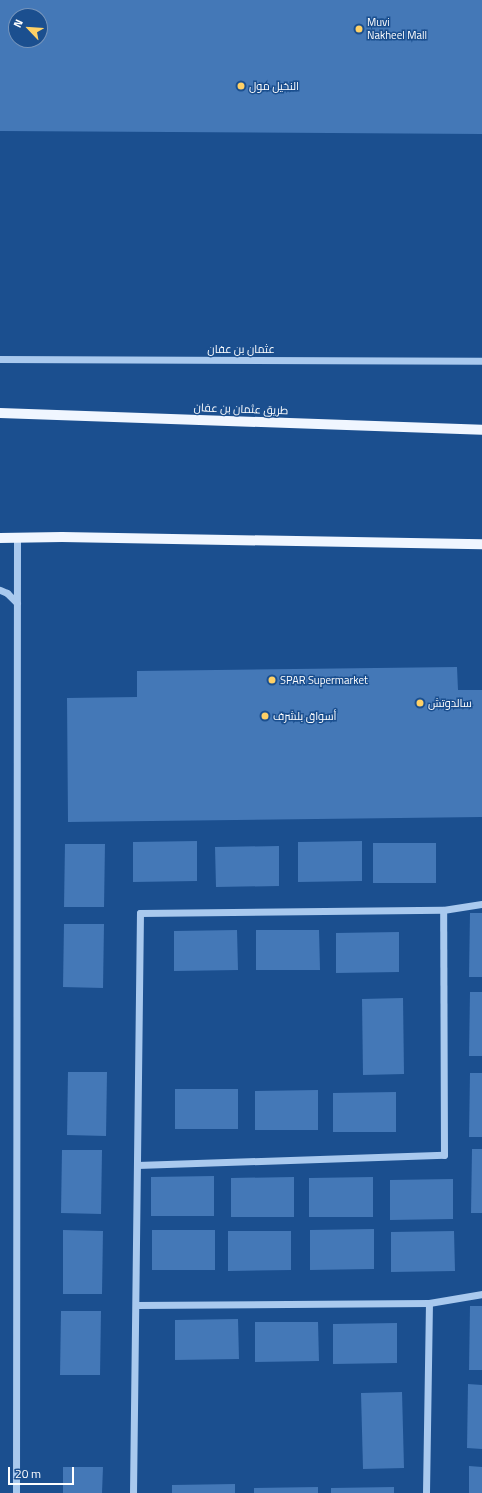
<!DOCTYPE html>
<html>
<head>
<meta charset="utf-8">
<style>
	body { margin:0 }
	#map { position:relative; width:482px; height:1493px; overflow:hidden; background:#1b4f8f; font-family:"Titillium Web",Cairo,sans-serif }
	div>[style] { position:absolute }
	.building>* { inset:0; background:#4478b7 }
	.minor>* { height:7px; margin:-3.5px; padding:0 3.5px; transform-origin:3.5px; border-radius:3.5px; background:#a9c9ee }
	.major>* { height:10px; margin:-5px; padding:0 5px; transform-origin:5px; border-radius:5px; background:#f0f6ff }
	.dots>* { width:11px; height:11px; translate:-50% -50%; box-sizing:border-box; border:2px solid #1b4f8f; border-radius:50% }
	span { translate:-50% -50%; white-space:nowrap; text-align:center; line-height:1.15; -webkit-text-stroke:3px #1b4f8f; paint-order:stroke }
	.poi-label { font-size:11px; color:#fff }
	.left { translate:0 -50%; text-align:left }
	.street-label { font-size:11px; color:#fff }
	.north { position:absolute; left:8px; top:8px; width:40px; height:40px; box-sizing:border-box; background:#1b4f8f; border:1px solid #7695bc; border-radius:50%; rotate:295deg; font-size:11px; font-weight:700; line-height:16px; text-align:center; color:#fff }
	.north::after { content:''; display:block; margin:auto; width:14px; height:18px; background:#ffd166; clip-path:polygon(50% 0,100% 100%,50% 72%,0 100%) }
	.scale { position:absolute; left:8px; top:1467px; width:66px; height:18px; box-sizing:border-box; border:2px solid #fff; border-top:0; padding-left:5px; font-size:12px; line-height:14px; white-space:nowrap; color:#fff; -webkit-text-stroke:3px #1b4f8f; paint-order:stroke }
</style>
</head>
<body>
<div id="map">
	<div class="building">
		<div style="clip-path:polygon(evenodd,0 0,482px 0,482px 134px,0 131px,0 0,16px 16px,40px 16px,40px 40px,16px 40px,16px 16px)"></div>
		<div style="clip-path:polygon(457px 667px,458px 690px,482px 690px,482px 817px,68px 822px,67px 698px,137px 697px,137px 671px)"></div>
		<div style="clip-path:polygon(197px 841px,197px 881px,133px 882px,133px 842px)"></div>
		<div style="clip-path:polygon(362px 841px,362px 881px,298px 882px,298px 842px)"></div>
		<div style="clip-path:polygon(373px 843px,436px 843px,436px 883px,373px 883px)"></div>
		<div style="clip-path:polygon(65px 844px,105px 844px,104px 907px,64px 907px)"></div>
		<div style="clip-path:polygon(279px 846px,279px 886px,216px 887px,215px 847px)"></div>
		<div style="clip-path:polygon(470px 913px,482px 913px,482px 977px,469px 977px)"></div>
		<div style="clip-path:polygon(64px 924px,104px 924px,103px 988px,63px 987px)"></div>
		<div style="clip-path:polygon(237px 930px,238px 970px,174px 971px,174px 931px)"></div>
		<div style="clip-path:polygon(256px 930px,319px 930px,320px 970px,256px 970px)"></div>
		<div style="clip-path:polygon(399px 932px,399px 972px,336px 973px,336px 933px)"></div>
		<div style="clip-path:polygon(470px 992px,482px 992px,482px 1056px,469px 1056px)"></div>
		<div style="clip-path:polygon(403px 998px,404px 1074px,363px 1075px,362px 999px)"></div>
		<div style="clip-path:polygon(68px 1072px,107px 1072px,106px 1136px,67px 1135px)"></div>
		<div style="clip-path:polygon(470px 1073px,482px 1073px,482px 1137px,469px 1137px)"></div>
		<div style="clip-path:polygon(175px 1089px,238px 1089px,238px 1129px,175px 1129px)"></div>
		<div style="clip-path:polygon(318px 1090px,318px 1130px,255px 1130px,255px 1091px)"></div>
		<div style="clip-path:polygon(396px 1092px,396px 1132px,333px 1132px,333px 1093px)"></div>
		<div style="clip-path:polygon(472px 1149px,482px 1149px,482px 1213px,471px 1213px)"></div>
		<div style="clip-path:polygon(62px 1150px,102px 1150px,101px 1214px,61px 1213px)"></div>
		<div style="clip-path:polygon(214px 1176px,214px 1216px,151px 1216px,151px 1177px)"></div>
		<div style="clip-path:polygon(294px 1177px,294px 1217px,231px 1217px,231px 1178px)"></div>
		<div style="clip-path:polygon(373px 1177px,373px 1217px,309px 1217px,309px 1178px)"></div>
		<div style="clip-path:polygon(453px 1179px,453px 1219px,390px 1220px,390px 1180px)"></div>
		<div style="clip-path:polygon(374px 1229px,374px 1269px,310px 1270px,310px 1230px)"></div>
		<div style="clip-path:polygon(63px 1230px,103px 1231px,102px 1294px,63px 1294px)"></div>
		<div style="clip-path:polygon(152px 1230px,215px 1230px,215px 1270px,152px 1270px)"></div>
		<div style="clip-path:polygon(228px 1231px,291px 1231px,291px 1270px,228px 1271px)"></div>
		<div style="clip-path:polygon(454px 1231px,455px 1271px,391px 1272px,391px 1232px)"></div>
		<div style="clip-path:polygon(470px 1306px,482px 1306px,482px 1370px,469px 1370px)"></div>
		<div style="clip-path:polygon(61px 1311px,101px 1311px,100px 1375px,60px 1375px)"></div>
		<div style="clip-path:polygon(238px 1319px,239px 1359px,175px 1360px,175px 1320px)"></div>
		<div style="clip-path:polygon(255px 1322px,318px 1322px,319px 1361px,255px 1362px)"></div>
		<div style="clip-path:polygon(397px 1323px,397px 1363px,333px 1364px,333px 1324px)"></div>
		<div style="clip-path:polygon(468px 1384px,482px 1385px,482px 1449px,467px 1448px)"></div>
		<div style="clip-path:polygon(402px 1392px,404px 1468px,363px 1469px,361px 1393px)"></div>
		<div style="clip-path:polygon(469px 1466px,482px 1467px,482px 1493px,469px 1493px)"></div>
		<div style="clip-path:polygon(63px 1467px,103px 1467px,102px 1493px,63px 1493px)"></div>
		<div style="clip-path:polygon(235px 1484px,235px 1493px,172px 1493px,172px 1485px)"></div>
		<div style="clip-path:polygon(318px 1487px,318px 1493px,254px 1493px,254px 1488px)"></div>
		<div style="clip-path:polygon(394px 1487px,394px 1493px,331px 1493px,331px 1488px)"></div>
	</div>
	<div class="minor">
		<div style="left:0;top:359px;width:482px;rotate:0.2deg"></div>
		<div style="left:0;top:590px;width:8px;rotate:23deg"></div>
		<div style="left:7px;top:593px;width:14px;rotate:45deg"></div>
		<div style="left:137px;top:1165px;width:307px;rotate:-1.9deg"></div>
		<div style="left:444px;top:1155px;width:245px;rotate:-90.2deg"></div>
		<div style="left:136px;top:1305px;width:293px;rotate:-0.4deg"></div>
		<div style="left:429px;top:1303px;width:54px;rotate:-9.6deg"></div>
		<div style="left:16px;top:1493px;width:955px;rotate:-89.94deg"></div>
		<div style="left:133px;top:1493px;width:580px;rotate:-89.31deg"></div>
		<div style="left:140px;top:913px;width:303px;rotate:-0.6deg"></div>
		<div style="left:443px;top:910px;width:39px;rotate:-9deg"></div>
		<div style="left:426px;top:1493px;width:190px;rotate:-89.1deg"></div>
	</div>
	<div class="major">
		<div style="left:0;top:413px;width:482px;rotate:2deg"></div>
		<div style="left:0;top:538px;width:62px;rotate:-0.9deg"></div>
		<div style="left:62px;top:537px;width:420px;rotate:1deg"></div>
	</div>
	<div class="dots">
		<div style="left:359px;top:29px;background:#ffd166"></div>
		<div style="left:241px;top:86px;background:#ffd166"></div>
		<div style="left:272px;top:680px;background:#ffd166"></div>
		<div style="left:420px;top:703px;background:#ffd166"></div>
		<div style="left:265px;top:716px;background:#ffd166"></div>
	</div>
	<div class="poi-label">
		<span class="left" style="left:367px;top:29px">Muvi<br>Nakheel Mall</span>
		<span class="left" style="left:249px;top:86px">النخيل مول</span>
		<span class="left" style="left:280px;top:680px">SPAR Supermarket</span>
		<span class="left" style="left:428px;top:703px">سالدوتش</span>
		<span class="left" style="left:273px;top:716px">أسواق بلشرف</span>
	</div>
	<div class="street-label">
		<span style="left:241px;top:349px">عثمان بن عفان</span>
		<span style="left:241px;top:409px;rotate:2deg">طريق عثمان بن عفان</span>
	</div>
	<div class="north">N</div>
	<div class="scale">20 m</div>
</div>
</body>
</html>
